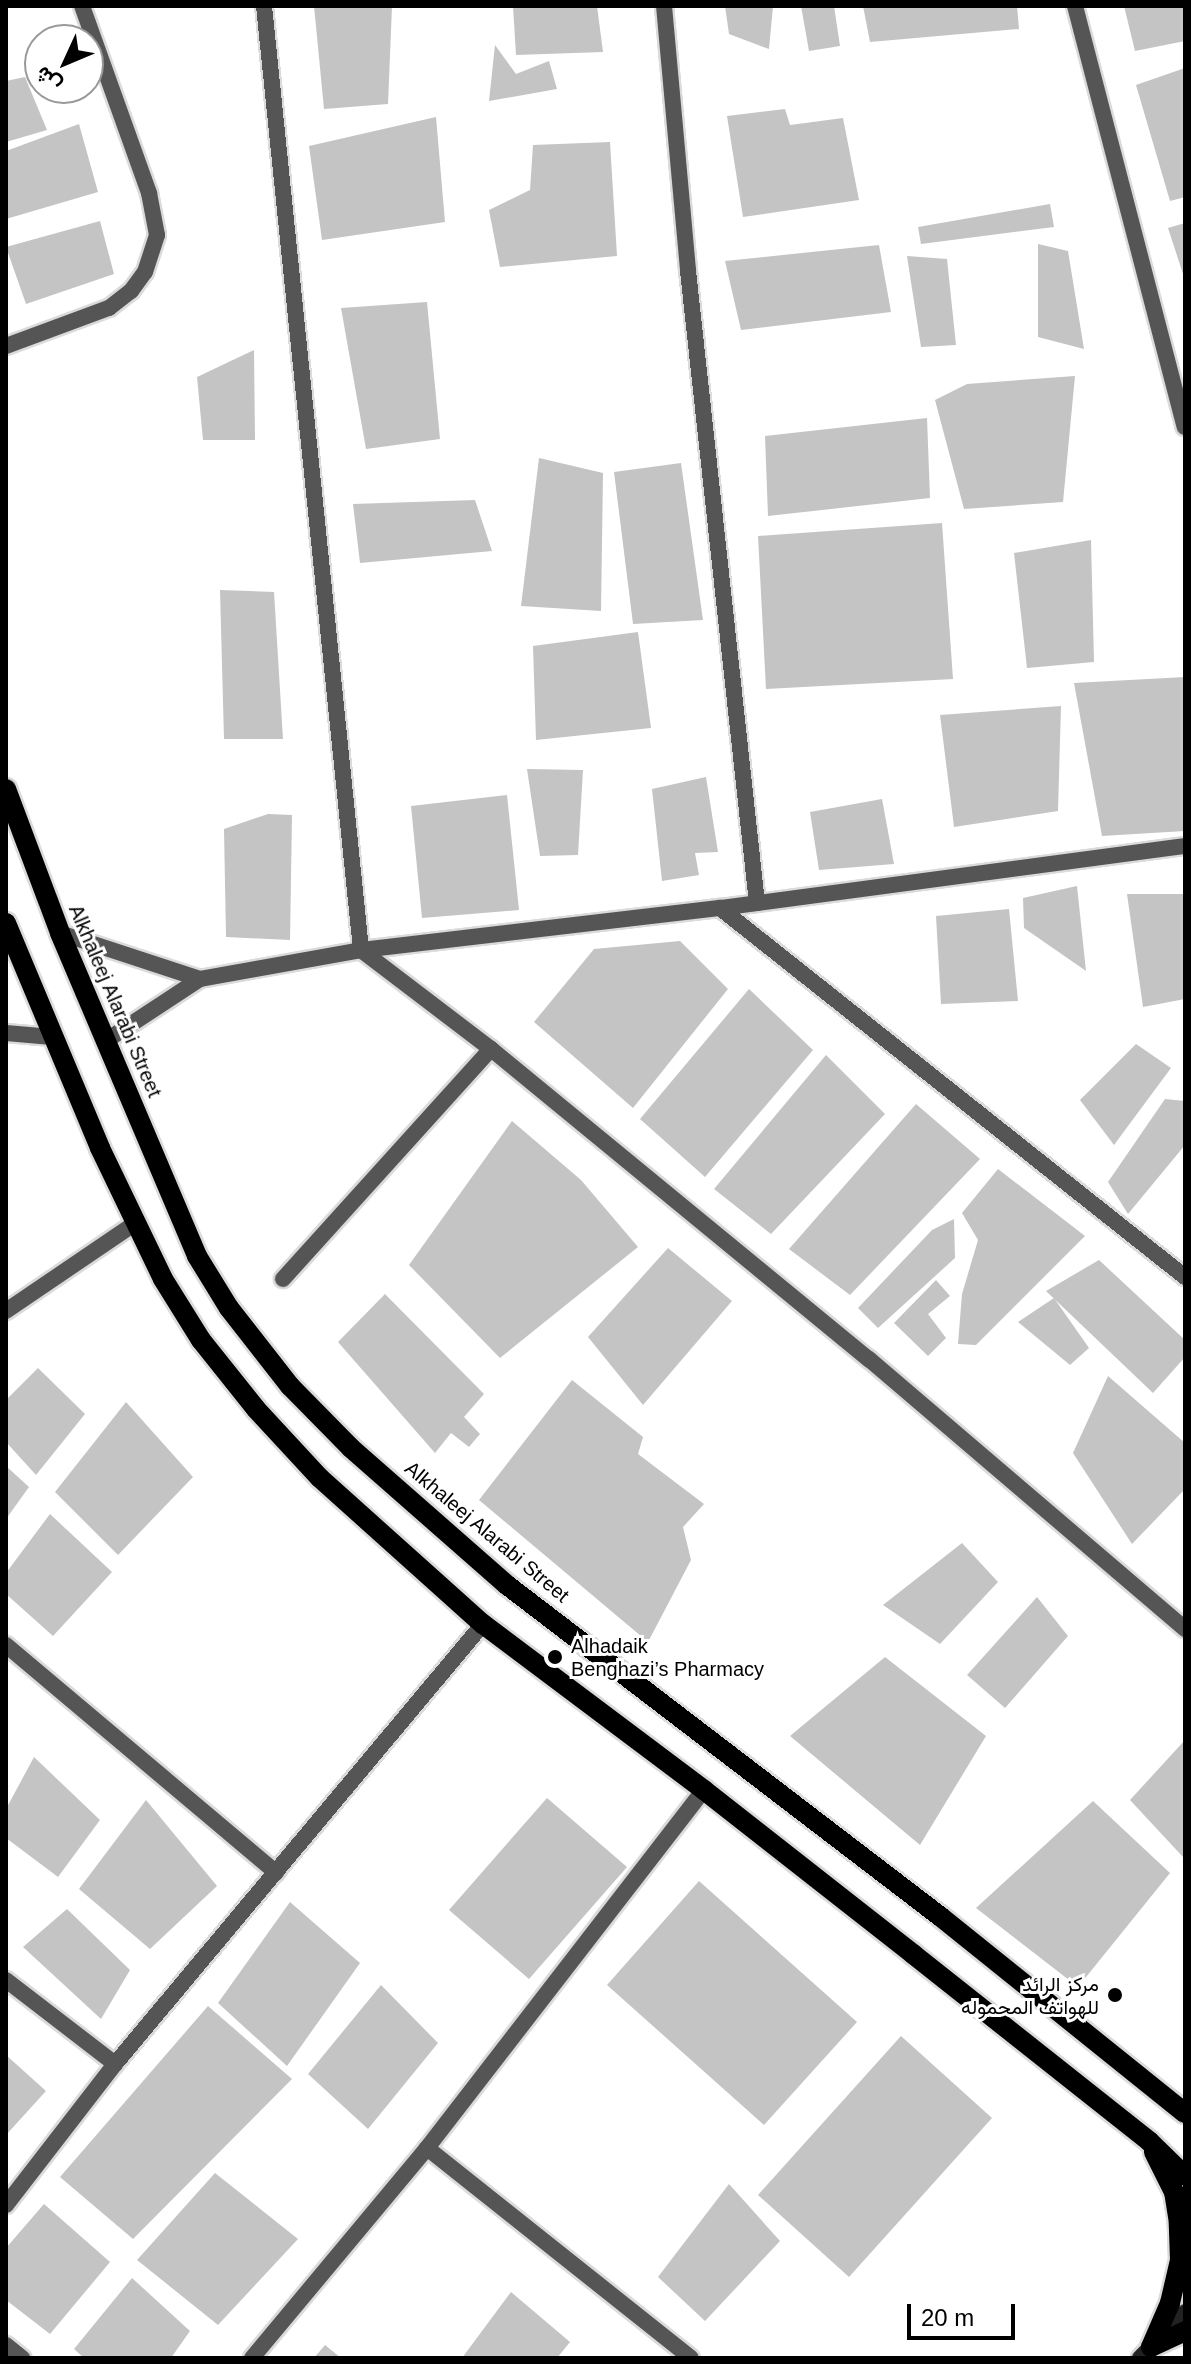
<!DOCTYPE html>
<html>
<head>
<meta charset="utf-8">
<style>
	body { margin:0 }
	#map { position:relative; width:1191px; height:2364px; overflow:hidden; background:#fff; font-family:Arial,Vazirmatn,sans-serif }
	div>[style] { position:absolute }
	.building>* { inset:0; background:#c4c4c4 }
	.roads { filter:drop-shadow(2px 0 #dbdbdb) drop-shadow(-2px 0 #dbdbdb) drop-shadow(0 2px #dbdbdb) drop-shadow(0 -2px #dbdbdb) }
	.minor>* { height:16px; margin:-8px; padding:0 8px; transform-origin:8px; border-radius:8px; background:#555 }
	.secondary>* { height:16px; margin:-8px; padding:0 8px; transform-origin:8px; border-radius:8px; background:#222 }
	.primary>* { height:20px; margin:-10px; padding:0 10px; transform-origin:10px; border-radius:10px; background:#000 }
	.dots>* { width:22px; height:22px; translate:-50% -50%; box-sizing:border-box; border:4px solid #fff; border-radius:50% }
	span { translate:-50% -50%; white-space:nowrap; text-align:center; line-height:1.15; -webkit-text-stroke:6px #fff; paint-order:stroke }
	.street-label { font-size:20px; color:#000 }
	.poi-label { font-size:20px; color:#000 }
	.left { translate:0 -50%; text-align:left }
	.right { translate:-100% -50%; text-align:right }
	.frame { position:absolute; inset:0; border:8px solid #000; pointer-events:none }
	.north { position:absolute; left:24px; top:24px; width:80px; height:80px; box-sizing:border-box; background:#fff; border:2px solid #999; border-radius:50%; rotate:226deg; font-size:22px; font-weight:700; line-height:32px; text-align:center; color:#000 }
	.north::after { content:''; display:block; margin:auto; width:28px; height:36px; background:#000; clip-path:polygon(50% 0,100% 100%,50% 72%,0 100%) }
	.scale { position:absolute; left:907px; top:2304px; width:108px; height:36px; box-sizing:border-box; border:4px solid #000; border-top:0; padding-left:10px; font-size:24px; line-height:28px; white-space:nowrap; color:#000; -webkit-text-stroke:6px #fff; paint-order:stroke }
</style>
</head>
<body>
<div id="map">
	<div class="building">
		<div style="clip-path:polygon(314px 6px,392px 6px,388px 104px,324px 109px)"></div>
		<div style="clip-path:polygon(513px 6px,597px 6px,603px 52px,516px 55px)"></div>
		<div style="clip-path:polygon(725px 6px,773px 6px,769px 49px,729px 34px)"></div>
		<div style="clip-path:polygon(801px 6px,834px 6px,840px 46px,809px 51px)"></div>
		<div style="clip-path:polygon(863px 6px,1017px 6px,1019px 29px,870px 42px)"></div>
		<div style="clip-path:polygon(1124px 6px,1185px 6px,1185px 41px,1135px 51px)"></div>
		<div style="clip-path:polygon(495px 45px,516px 74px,549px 61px,557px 89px,489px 101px)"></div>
		<div style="clip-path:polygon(1185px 68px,1185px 197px,1170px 201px,1136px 85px)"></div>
		<div style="clip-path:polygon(25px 77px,47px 130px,6px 142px,6px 81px)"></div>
		<div style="clip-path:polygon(785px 109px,790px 125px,843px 118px,859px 200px,743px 217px,727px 116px)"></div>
		<div style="clip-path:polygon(436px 117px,445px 222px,322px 240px,309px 146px)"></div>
		<div style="clip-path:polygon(79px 124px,98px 192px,6px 219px,6px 151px)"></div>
		<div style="clip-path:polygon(610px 142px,617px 256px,500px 267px,489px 210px,530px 190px,533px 145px)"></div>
		<div style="clip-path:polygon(1050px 204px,1054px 227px,921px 244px,918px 227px)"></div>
		<div style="clip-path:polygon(100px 221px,114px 274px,26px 304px,6px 247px)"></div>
		<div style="clip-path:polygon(1185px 223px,1185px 277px,1184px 277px,1168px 228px)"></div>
		<div style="clip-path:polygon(1038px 244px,1068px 251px,1084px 349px,1038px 337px)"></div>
		<div style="clip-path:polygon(879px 245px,891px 312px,741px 330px,725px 261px)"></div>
		<div style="clip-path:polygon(907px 256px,947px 259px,956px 345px,921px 347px)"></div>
		<div style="clip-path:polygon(427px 302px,440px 439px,366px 449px,341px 308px)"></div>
		<div style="clip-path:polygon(254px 350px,255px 440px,203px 440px,197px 377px)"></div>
		<div style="clip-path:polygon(1075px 376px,1063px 502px,964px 509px,935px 400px,967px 384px)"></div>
		<div style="clip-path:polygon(927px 418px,930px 498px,768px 516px,765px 436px)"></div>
		<div style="clip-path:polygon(539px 458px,603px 473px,601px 611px,521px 606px)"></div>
		<div style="clip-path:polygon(681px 463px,703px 620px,633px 624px,614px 472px)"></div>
		<div style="clip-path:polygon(475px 500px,492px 551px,360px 563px,353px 504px)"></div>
		<div style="clip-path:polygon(942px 523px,953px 679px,766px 689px,758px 536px)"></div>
		<div style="clip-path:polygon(1091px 540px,1094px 662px,1027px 668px,1014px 553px)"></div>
		<div style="clip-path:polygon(220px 590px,274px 592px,283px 739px,224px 739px)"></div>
		<div style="clip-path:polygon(638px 632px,651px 728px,536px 740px,533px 646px)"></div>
		<div style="clip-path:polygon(1185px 677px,1185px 831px,1102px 836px,1074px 683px)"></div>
		<div style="clip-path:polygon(1061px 706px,1058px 811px,954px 827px,940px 715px)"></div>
		<div style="clip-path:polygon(527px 769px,583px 770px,578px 855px,540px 856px)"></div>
		<div style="clip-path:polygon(706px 777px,718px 852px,695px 853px,699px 875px,662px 881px,652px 789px)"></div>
		<div style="clip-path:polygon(507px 795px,519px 910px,422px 918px,411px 806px)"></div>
		<div style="clip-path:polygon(882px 799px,894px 864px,819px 870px,810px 812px)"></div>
		<div style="clip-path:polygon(268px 814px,292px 815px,290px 940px,226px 937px,224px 829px)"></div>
		<div style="clip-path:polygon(1077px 886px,1086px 971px,1024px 928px,1023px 898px)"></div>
		<div style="clip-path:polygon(1127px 894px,1185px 894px,1185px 999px,1143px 1007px)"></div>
		<div style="clip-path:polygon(1009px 909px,1018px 1001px,941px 1004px,936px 916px)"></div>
		<div style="clip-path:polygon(680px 941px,728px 989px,633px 1108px,534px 1022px,594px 949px)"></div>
		<div style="clip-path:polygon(749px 989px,813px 1050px,705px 1177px,640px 1119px)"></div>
		<div style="clip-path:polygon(1136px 1044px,1171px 1068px,1114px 1145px,1080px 1100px)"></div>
		<div style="clip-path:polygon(826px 1055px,885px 1114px,771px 1234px,714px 1189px)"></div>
		<div style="clip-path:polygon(1165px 1099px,1185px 1101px,1185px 1145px,1128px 1214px,1108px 1182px)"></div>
		<div style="clip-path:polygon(916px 1104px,980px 1159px,850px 1295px,789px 1249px)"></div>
		<div style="clip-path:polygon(512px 1121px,581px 1180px,638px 1247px,500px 1358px,409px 1265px)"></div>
		<div style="clip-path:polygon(998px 1169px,1085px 1236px,976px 1345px,958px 1344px,962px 1294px,978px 1240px,962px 1213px)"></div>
		<div style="clip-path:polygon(954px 1219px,955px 1258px,878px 1328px,858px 1308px,932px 1230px)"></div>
		<div style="clip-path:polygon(668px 1248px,732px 1301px,643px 1405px,588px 1337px)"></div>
		<div style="clip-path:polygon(1099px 1260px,1185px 1340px,1185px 1357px,1153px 1393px,1046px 1291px)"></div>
		<div style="clip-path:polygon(936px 1280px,950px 1296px,928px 1314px,946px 1338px,928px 1356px,894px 1323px)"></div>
		<div style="clip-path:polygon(385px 1294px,484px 1394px,464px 1417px,480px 1434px,469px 1447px,451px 1433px,435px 1453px,338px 1342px)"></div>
		<div style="clip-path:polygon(1054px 1298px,1089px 1348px,1070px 1365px,1018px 1322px)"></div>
		<div style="clip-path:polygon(38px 1368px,85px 1414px,36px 1475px,6px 1442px,6px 1400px)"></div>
		<div style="clip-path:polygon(1108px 1376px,1185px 1443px,1185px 1489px,1132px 1544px,1073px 1453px)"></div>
		<div style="clip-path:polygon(572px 1380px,643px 1437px,638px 1454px,704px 1504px,683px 1527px,691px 1560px,648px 1642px,479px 1500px)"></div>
		<div style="clip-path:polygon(126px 1402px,193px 1477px,118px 1555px,55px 1492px)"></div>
		<div style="clip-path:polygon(6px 1466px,29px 1487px,6px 1519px)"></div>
		<div style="clip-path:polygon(50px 1514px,112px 1572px,53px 1636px,6px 1594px,6px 1573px)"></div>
		<div style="clip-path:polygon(962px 1543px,998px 1582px,940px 1644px,883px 1605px)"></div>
		<div style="clip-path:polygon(1037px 1597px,1068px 1636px,1005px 1708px,967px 1675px)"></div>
		<div style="clip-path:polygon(885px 1657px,986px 1736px,920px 1845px,790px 1736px)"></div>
		<div style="clip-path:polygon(1185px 1740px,1185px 1854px,1183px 1857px,1130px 1800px)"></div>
		<div style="clip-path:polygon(34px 1757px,100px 1820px,58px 1877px,6px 1838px,6px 1809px)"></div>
		<div style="clip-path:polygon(547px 1798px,627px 1867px,529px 1979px,449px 1910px)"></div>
		<div style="clip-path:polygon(146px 1800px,217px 1886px,150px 1949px,79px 1889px)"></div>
		<div style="clip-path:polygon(1093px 1801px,1170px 1873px,1078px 1987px,976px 1908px)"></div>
		<div style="clip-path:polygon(699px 1881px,857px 2022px,764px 2125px,607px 1985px)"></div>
		<div style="clip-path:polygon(290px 1902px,360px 1963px,287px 2066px,218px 2003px)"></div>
		<div style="clip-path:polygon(67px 1909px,130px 1970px,101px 2019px,23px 1947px)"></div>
		<div style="clip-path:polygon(381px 1985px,438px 2043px,368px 2129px,308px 2074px)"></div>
		<div style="clip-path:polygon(208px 2006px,292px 2079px,133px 2239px,60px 2177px)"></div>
		<div style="clip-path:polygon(901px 2036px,992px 2118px,849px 2277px,758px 2195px)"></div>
		<div style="clip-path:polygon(6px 2055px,46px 2091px,6px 2135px)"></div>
		<div style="clip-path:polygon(215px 2173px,298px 2239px,218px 2325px,137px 2260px)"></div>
		<div style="clip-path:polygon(729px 2184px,780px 2241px,705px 2321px,658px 2277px)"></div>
		<div style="clip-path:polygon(44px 2204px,110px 2262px,50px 2334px,6px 2300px,6px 2248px)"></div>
		<div style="clip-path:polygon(132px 2278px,190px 2331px,171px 2358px,84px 2358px,74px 2349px)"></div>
		<div style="clip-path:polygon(511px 2292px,570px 2342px,557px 2358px,462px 2358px)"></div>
		<div style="clip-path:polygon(325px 2345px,341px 2358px,314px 2358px)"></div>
	</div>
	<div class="roads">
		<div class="minor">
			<div style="left:264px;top:6px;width:949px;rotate:84.13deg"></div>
			<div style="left:361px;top:950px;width:163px;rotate:37.3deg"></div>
			<div style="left:491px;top:1049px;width:489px;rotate:39.4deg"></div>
			<div style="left:869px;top:1359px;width:416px;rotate:40.5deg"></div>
			<div style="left:664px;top:6px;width:266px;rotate:84.8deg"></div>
			<div style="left:688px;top:271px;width:636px;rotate:83.77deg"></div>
			<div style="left:1075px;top:6px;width:435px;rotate:75.4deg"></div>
			<div style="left:6px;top:346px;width:110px;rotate:-20.3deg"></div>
			<div style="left:109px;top:308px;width:28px;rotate:-38deg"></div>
			<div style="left:131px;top:291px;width:24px;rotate:-54deg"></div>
			<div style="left:145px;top:272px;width:39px;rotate:-72deg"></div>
			<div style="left:157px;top:235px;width:43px;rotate:-100.8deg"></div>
			<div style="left:149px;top:193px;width:199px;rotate:-109.7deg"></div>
			<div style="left:720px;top:908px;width:594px;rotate:38.43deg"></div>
			<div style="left:60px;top:933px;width:147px;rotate:18.2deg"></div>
			<div style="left:6px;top:1033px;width:46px;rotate:5deg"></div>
			<div style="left:107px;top:1040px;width:111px;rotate:-33.3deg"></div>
			<div style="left:200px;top:979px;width:164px;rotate:-10.2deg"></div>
			<div style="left:361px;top:950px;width:361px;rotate:-6.7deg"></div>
			<div style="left:720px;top:908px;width:469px;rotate:-7.6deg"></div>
			<div style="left:283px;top:1279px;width:310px;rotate:-47.9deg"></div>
			<div style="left:6px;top:1311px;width:155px;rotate:-34.2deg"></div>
			<div style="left:6px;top:1645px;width:353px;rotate:40.1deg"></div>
			<div style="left:6px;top:1980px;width:138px;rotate:37.6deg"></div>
			<div style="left:427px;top:2148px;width:337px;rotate:38.5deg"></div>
			<div style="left:6px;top:2205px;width:178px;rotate:-52.3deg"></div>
			<div style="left:115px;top:2064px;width:574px;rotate:-50.09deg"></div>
			<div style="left:6px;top:2345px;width:21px;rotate:39deg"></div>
			<div style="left:252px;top:2358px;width:273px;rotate:-50.2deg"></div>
			<div style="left:427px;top:2148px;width:453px;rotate:-52.3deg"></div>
		</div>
		<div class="secondary">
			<div style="left:1140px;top:2358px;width:64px;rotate:-45.6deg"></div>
		</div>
		<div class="primary">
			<div style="left:6px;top:789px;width:154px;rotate:69.4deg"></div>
			<div style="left:60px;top:933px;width:351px;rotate:67deg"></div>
			<div style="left:197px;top:1256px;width:61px;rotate:58.4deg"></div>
			<div style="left:229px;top:1308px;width:99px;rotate:52deg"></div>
			<div style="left:290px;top:1386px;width:87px;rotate:45.5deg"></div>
			<div style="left:351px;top:1448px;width:208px;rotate:41.3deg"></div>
			<div style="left:507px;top:1585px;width:546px;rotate:37.42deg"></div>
			<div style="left:941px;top:1917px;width:313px;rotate:38.8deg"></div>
			<div style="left:6px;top:923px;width:244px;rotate:67.3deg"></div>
			<div style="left:100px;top:1148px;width:145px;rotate:64.3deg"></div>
			<div style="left:163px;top:1279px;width:72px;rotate:58.1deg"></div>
			<div style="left:201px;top:1340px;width:88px;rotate:51.4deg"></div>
			<div style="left:256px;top:1409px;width:94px;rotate:47.2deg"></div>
			<div style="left:320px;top:1478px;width:219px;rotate:41.9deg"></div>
			<div style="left:483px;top:1624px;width:276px;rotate:36.9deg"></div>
			<div style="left:704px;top:1790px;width:266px;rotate:38.1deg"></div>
			<div style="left:913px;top:1954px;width:301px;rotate:38.4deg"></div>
			<div style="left:1149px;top:2141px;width:50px;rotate:44.2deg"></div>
			<div style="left:1151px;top:2347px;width:48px;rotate:-66.6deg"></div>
			<div style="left:1170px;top:2303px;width:44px;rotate:-76.9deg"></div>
			<div style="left:1180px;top:2260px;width:37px;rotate:-92deg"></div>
			<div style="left:1179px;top:2223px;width:31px;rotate:-99deg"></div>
			<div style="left:1174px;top:2192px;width:45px;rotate:-116.6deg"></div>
			<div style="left:1151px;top:2347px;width:38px;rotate:-25deg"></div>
		</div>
	</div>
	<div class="dots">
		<div style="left:555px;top:1657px;background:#000"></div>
		<div style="left:1115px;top:1995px;background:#000"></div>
	</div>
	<div class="street-label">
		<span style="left:115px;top:1001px;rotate:67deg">Alkhaleej Alarabi Street</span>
		<span style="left:487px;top:1532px;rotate:40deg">Alkhaleej Alarabi Street</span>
	</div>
	<div class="poi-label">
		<span class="left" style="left:571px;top:1658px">Alhadaik<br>Benghazi’s Pharmacy</span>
		<span class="right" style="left:1099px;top:1996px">مركز الرائد<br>للهواتف المحموله</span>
	</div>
	<div class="frame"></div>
	<div class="north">ش</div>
	<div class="scale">20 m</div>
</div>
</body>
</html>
